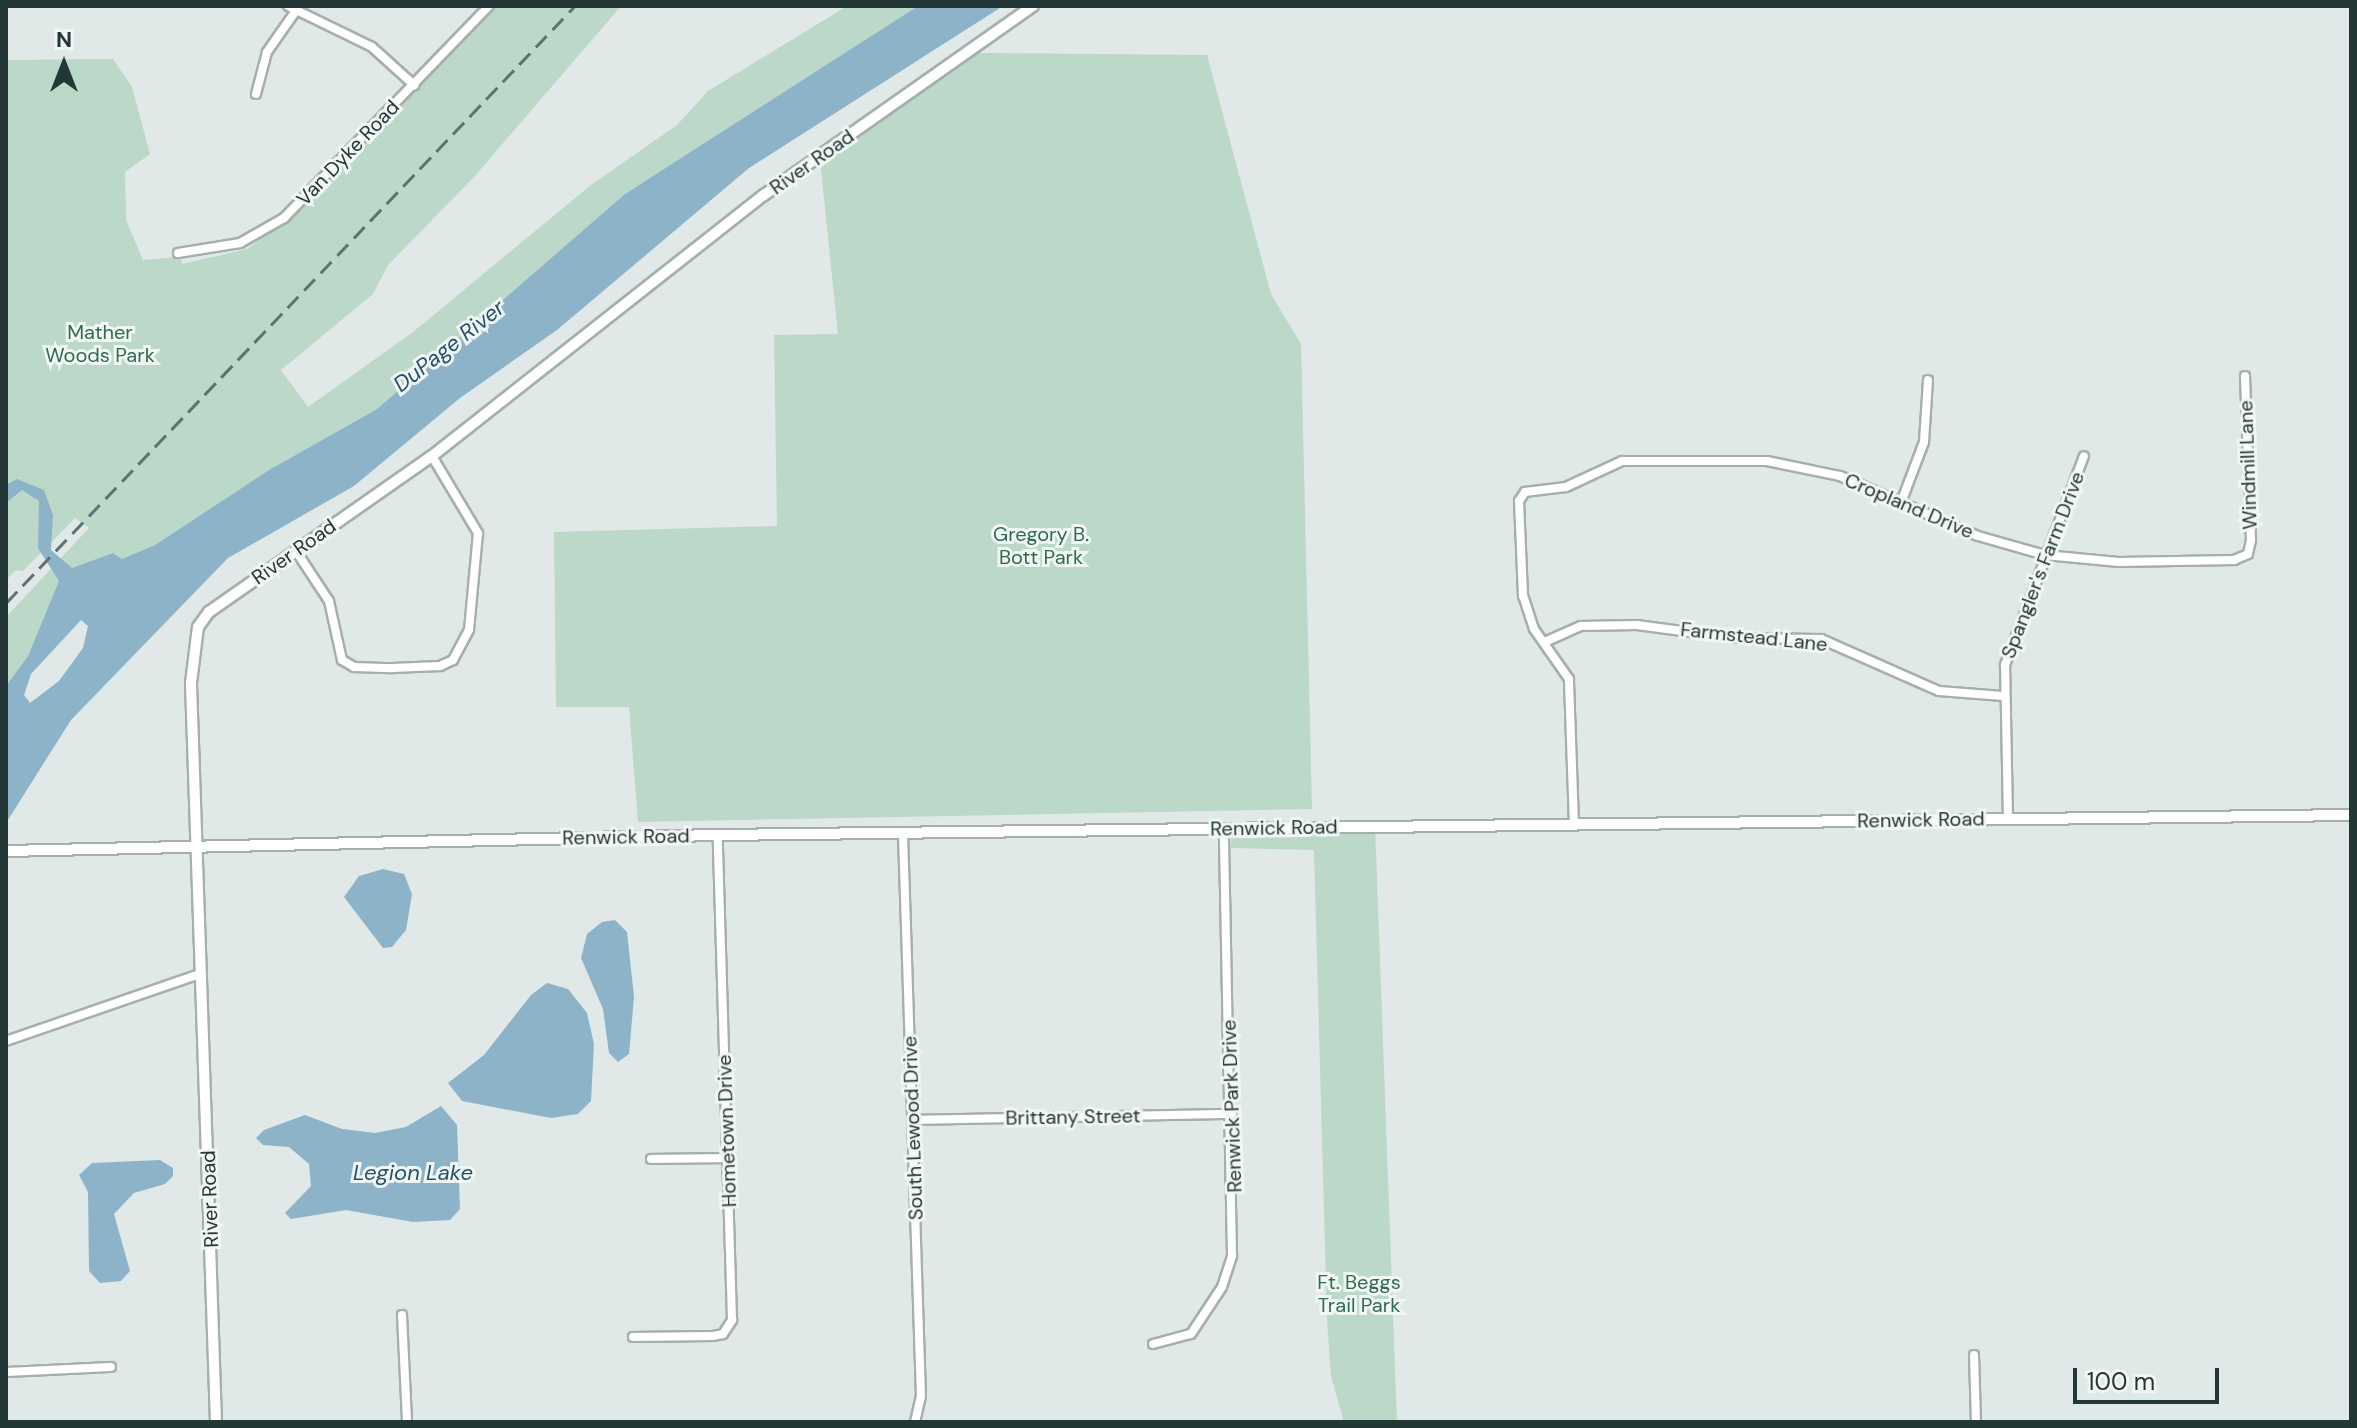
<!DOCTYPE html>
<html>
<head>
<meta charset="utf-8">
<style>
	body { margin:0 }
	#map { position:relative; width:2357px; height:1428px; overflow:hidden; background:#e0e9e7; font-family:"DM Sans",sans-serif }
	div>[style] { position:absolute }
	.green>* { inset:0; background:#bbd8c8 }
	.water>* { inset:0; background:#8db3c8 }
	.roads { filter:drop-shadow(2px 0 #a4b0ae) drop-shadow(-2px 0 #a4b0ae) drop-shadow(0 2px #a4b0ae) drop-shadow(0 -2px #a4b0ae) }
	.minor>* { height:8px; margin:-4px; padding:0 4px; transform-origin:4px; border-radius:4px; background:#fff }
	.tertiary>* { height:10px; margin:-5px; padding:0 5px; transform-origin:5px; border-radius:5px; background:#fff }
	.rail>* { height:3px; margin-top:-1.5px; transform-origin:0; background:repeating-linear-gradient(90deg,#5d7371 0 16px,transparent 0 24px) }
	span { translate:-50% -50%; white-space:nowrap; text-align:center; line-height:1.15; -webkit-text-stroke:6px #f0f6f4; paint-order:stroke }
	.street-label { font-size:20px; color:#233736 }
	.park-label { font-size:20px; color:#326952 }
	.water-label { font-size:22px; color:#24516c; font-style:italic }
	.frame { position:absolute; inset:0; border:8px solid #233736; pointer-events:none }
	.north { position:absolute; left:24px; top:24px; width:80px; height:80px; -webkit-text-stroke:6px #f0f6f4; paint-order:stroke; rotate:0deg; font-size:22px; font-weight:700; line-height:32px; text-align:center; color:#233736 }
	.north::after { content:''; display:block; margin:auto; width:28px; height:36px; background:#233736; clip-path:polygon(50% 0,100% 100%,50% 72%,0 100%) }
	.scale { position:absolute; left:2073px; top:1368px; width:146px; height:36px; box-sizing:border-box; border:4px solid #233736; border-top:0; padding-left:10px; font-size:24px; line-height:28px; white-space:nowrap; color:#233736; -webkit-text-stroke:6px #f0f6f4; paint-order:stroke }
</style>
</head>
<body>
<div id="map">
	<div class="green">
		<div style="clip-path:polygon(496px 6px,621px 6px,474px 177px,388px 265px,373px 294px,281px 370px,308px 407px,413px 332px,591px 185px,677px 125px,708px 91px,847px 6px,918px 6px,625px 194px,377px 409px,269px 470px,155px 545px,122px 559px,113px 553px,63px 572px,28px 656px,6px 686px,6px 617px,89px 528px,75px 518px,23px 571px,16px 570px,6px 580px,6px 60px,113px 59px,132px 87px,150px 154px,125px 172px,126px 220px,143px 260px,181px 257px,182px 264px,247px 249px,307px 204px)"></div>
		<div style="clip-path:polygon(977px 53px,1207px 55px,1271px 294px,1301px 344px,1312px 809px,638px 822px,629px 707px,556px 707px,554px 532px,777px 526px,774px 335px,838px 334px,820px 160px)"></div>
		<div style="clip-path:polygon(1375px 825px,1397px 1422px,1344px 1422px,1331px 1376px,1327px 1321px,1314px 850px,1231px 848px,1231px 828px)"></div>
	</div>
	<div class="water">
		<div style="clip-path:polygon(evenodd,918px 6px,1003px 6px,749px 168px,557px 330px,460px 398px,354px 486px,228px 558px,71px 720px,6px 823px,6px 686px,28px 656px,59px 581px,38px 548px,39px 501px,22px 490px,6px 503px,6px 485px,17px 479px,44px 490px,53px 515px,51px 550px,72px 568px,113px 553px,122px 559px,155px 545px,269px 470px,377px 409px,625px 194px,918px 6px,81px 620px,88px 626px,83px 648px,59px 681px,30px 703px,24px 695px,31px 674px,81px 620px)"></div>
		<div style="clip-path:polygon(383px 869px,404px 874px,412px 894px,406px 930px,392px 947px,383px 948px,344px 897px,359px 876px)"></div>
		<div style="clip-path:polygon(615px 920px,627px 932px,634px 997px,629px 1054px,618px 1062px,609px 1053px,603px 1009px,581px 958px,587px 934px,602px 922px)"></div>
		<div style="clip-path:polygon(547px 983px,568px 989px,587px 1013px,594px 1044px,591px 1101px,578px 1114px,551px 1118px,462px 1101px,448px 1083px,484px 1055px,531px 995px)"></div>
		<div style="clip-path:polygon(441px 1106px,457px 1125px,460px 1209px,450px 1220px,413px 1222px,346px 1210px,291px 1219px,285px 1213px,311px 1186px,309px 1164px,289px 1147px,263px 1145px,256px 1138px,264px 1130px,305px 1115px,342px 1129px,375px 1133px,406px 1127px)"></div>
		<div style="clip-path:polygon(160px 1160px,173px 1168px,173px 1176px,165px 1184px,134px 1193px,114px 1214px,130px 1271px,121px 1281px,100px 1283px,89px 1271px,88px 1192px,79px 1175px,92px 1163px)"></div>
	</div>
	<div class="roads">
		<div class="minor">
			<div style="left:288px;top:6px;width:93px;rotate:26deg"></div>
			<div style="left:372px;top:47px;width:57px;rotate:42.1deg"></div>
			<div style="left:256px;top:94px;width:43px;rotate:-75.3deg"></div>
			<div style="left:267px;top:52px;width:49px;rotate:-55deg"></div>
			<div style="left:178px;top:253px;width:63px;rotate:-9.2deg"></div>
			<div style="left:240px;top:243px;width:51px;rotate:-29.6deg"></div>
			<div style="left:284px;top:218px;width:295px;rotate:-46deg"></div>
			<div style="left:1902px;top:500px;width:62px;rotate:-69.2deg"></div>
			<div style="left:1924px;top:442px;width:62px;rotate:-86.3deg"></div>
			<div style="left:296px;top:551px;width:60px;rotate:56.6deg"></div>
			<div style="left:329px;top:601px;width:60px;rotate:77.6deg"></div>
			<div style="left:342px;top:660px;width:14px;rotate:30deg"></div>
			<div style="left:354px;top:667px;width:38px;rotate:2deg"></div>
			<div style="left:392px;top:668px;width:48px;rotate:-2.4deg"></div>
			<div style="left:440px;top:666px;width:14px;rotate:-25deg"></div>
			<div style="left:453px;top:660px;width:34px;rotate:-62deg"></div>
			<div style="left:469px;top:630px;width:97px;rotate:-84.7deg"></div>
			<div style="left:478px;top:533px;width:90px;rotate:-120.9deg"></div>
			<div style="left:1547px;top:641px;width:37px;rotate:-24deg"></div>
			<div style="left:1581px;top:626px;width:56px;rotate:-1deg"></div>
			<div style="left:1637px;top:625px;width:98px;rotate:7.6deg"></div>
			<div style="left:1734px;top:638px;width:87px;rotate:0.7deg"></div>
			<div style="left:1821px;top:639px;width:129px;rotate:23.8deg"></div>
			<div style="left:1939px;top:691px;width:64px;rotate:4.5deg"></div>
			<div style="left:2008px;top:819px;width:154px;rotate:-91.1deg"></div>
			<div style="left:2005px;top:665px;width:223px;rotate:-69.3deg"></div>
			<div style="left:1574px;top:825px;width:146px;rotate:-92deg"></div>
			<div style="left:1569px;top:679px;width:61px;rotate:-125deg"></div>
			<div style="left:1534px;top:629px;width:35px;rotate:-108deg"></div>
			<div style="left:1523px;top:596px;width:95px;rotate:-92.4deg"></div>
			<div style="left:1519px;top:501px;width:11px;rotate:-56deg"></div>
			<div style="left:1525px;top:492px;width:41px;rotate:-7deg"></div>
			<div style="left:1566px;top:487px;width:62px;rotate:-24.9deg"></div>
			<div style="left:1622px;top:461px;width:145px"></div>
			<div style="left:1767px;top:461px;width:75px;rotate:11.6deg"></div>
			<div style="left:1840px;top:476px;width:150px;rotate:23.5deg"></div>
			<div style="left:1978px;top:536px;width:70px;rotate:15.8deg"></div>
			<div style="left:2045px;top:555px;width:74px;rotate:5.4deg"></div>
			<div style="left:2119px;top:562px;width:115px;rotate:-1deg"></div>
			<div style="left:2234px;top:560px;width:15px;rotate:-23deg"></div>
			<div style="left:2248px;top:554px;width:14px;rotate:-78deg"></div>
			<div style="left:2251px;top:540px;width:164px;rotate:-92.1deg"></div>
			<div style="left:903px;top:834px;width:562px;rotate:88.17deg"></div>
			<div style="left:921px;top:1396px;width:27px;rotate:103deg"></div>
			<div style="left:6px;top:1041px;width:207px;rotate:-19.1deg"></div>
			<div style="left:913px;top:1120px;width:319px;rotate:-1.1deg"></div>
			<div style="left:651px;top:1159px;width:76px;rotate:-0.8deg"></div>
			<div style="left:402px;top:1315px;width:107px;rotate:87.3deg"></div>
			<div style="left:633px;top:1337px;width:80px;rotate:-0.7deg"></div>
			<div style="left:713px;top:1336px;width:10px;rotate:-11deg"></div>
			<div style="left:723px;top:1334px;width:17px;rotate:-57deg"></div>
			<div style="left:732px;top:1320px;width:485px;rotate:-91.7deg"></div>
			<div style="left:1153px;top:1344px;width:39px;rotate:-15deg"></div>
			<div style="left:1191px;top:1334px;width:56px;rotate:-56.6deg"></div>
			<div style="left:1222px;top:1287px;width:33px;rotate:-72deg"></div>
			<div style="left:1232px;top:1256px;width:428px;rotate:-91.1deg"></div>
			<div style="left:1974px;top:1355px;width:67px;rotate:88.3deg"></div>
			<div style="left:6px;top:1372px;width:105px;rotate:-2.7deg"></div>
		</div>
		<div class="tertiary">
			<div style="left:6px;top:851px;width:712px;rotate:-1.29deg"></div>
			<div style="left:718px;top:835px;width:1633px;rotate:-0.7deg"></div>
			<div style="left:216px;top:1422px;width:739px;rotate:-91.94deg"></div>
			<div style="left:191px;top:683px;width:56px;rotate:-82.9deg"></div>
			<div style="left:198px;top:627px;width:19px;rotate:-54deg"></div>
			<div style="left:209px;top:612px;width:272px;rotate:-35deg"></div>
			<div style="left:432px;top:456px;width:422px;rotate:-38.2deg"></div>
			<div style="left:764px;top:195px;width:329px;rotate:-35.1deg"></div>
		</div>
	</div>
	<div class="rail">
		<div style="left:6px;top:603px;width:825px;rotate:-46.38deg"></div>
	</div>
	<div class="street-label">
		<span style="left:348px;top:153px;rotate:-46deg">Van Dyke Road</span>
		<span style="left:812px;top:162px;rotate:-35deg">River Road</span>
		<span style="left:2248px;top:465px;rotate:-92deg">Windmill Lane</span>
		<span style="left:1909px;top:506px;rotate:23deg">Cropland Drive</span>
		<span style="left:294px;top:552px;rotate:-35deg">River Road</span>
		<span style="left:2043px;top:565px;rotate:-69deg">Spangler's Farm Drive</span>
		<span style="left:1754px;top:637px;rotate:6deg">Farmstead Lane</span>
		<span style="left:1921px;top:820px;rotate:-1deg">Renwick Road</span>
		<span style="left:1274px;top:828px;rotate:-1deg">Renwick Road</span>
		<span style="left:626px;top:837px;rotate:-1deg">Renwick Road</span>
		<span style="left:1232px;top:1106px;rotate:-92deg">Renwick Park Drive</span>
		<span style="left:1073px;top:1117px;rotate:-1deg">Brittany Street</span>
		<span style="left:913px;top:1128px;rotate:-92deg">South Lewood Drive</span>
		<span style="left:727px;top:1131px;rotate:-92deg">Hometown Drive</span>
		<span style="left:210px;top:1199px;rotate:-92deg">River Road</span>
	</div>
	<div class="park-label">
		<span style="left:100px;top:344px">Mather<br>Woods Park</span>
		<span style="left:1041px;top:546px">Gregory B.<br>Bott Park</span>
		<span style="left:1359px;top:1294px">Ft. Beggs<br>Trail Park</span>
	</div>
	<div class="water-label">
		<span style="left:449px;top:346px;rotate:-38deg">DuPage River</span>
		<span style="left:413px;top:1173px">Legion Lake</span>
	</div>
	<div class="frame"></div>
	<div class="north">N</div>
	<div class="scale">100 m</div>
</div>
</body>
</html>
